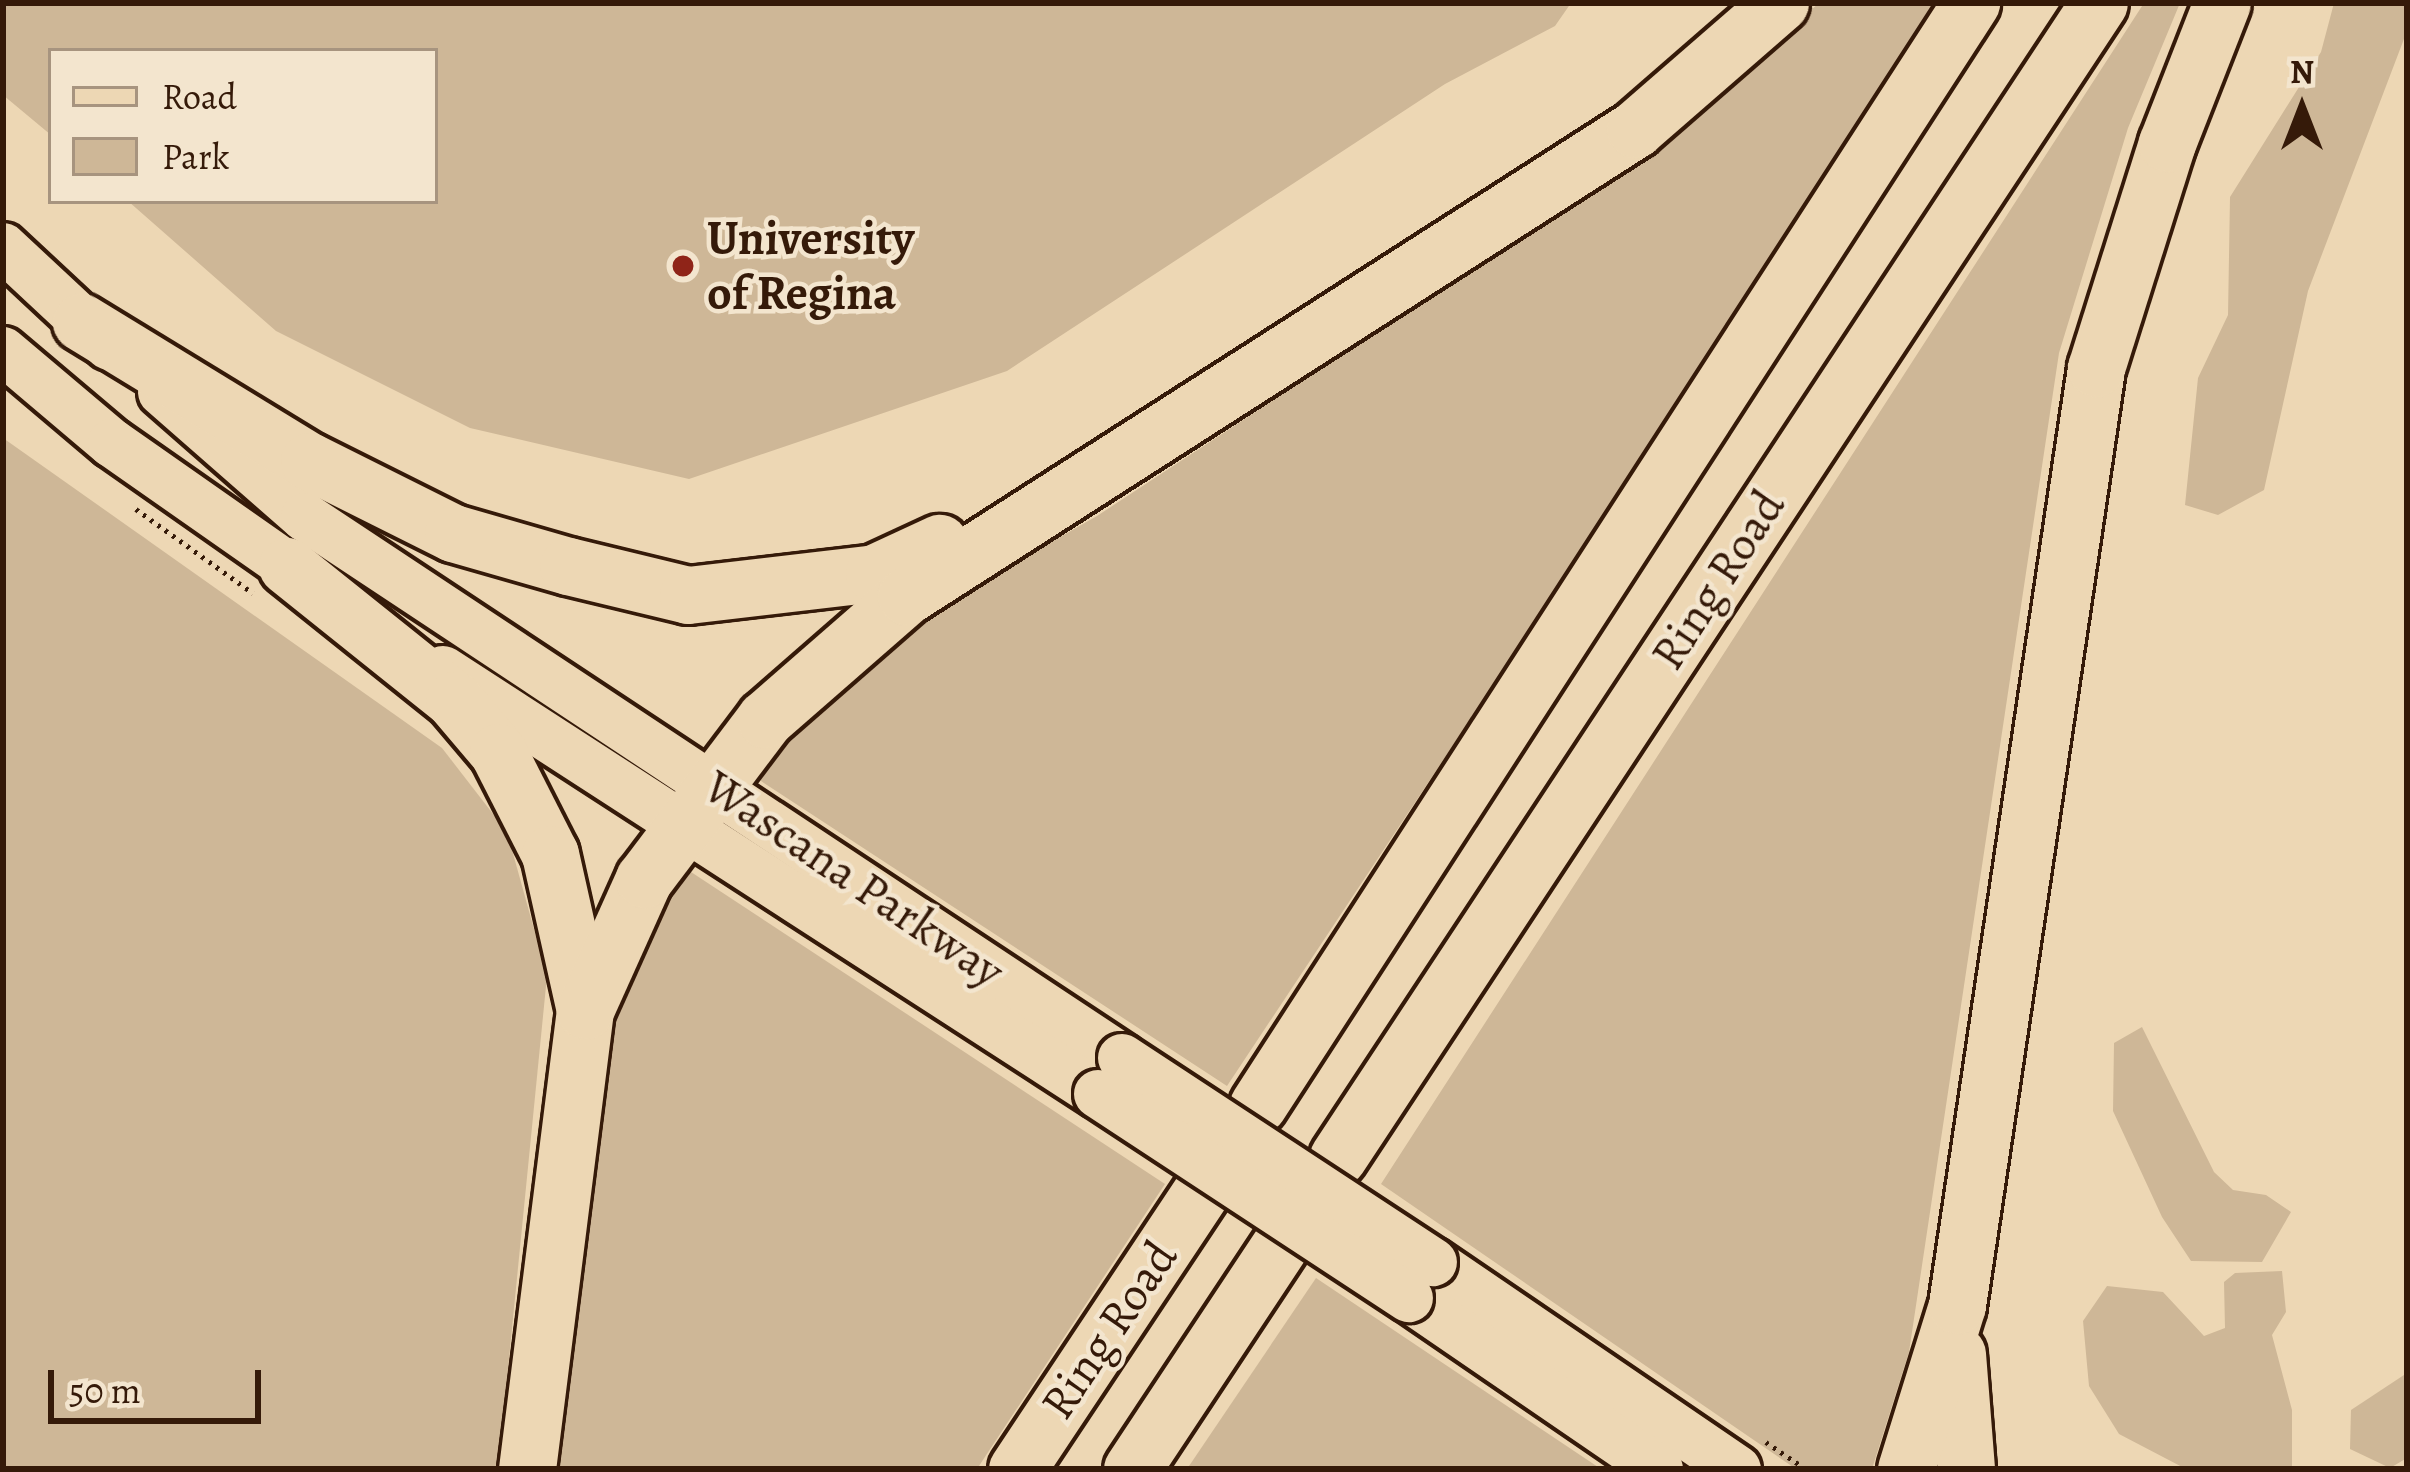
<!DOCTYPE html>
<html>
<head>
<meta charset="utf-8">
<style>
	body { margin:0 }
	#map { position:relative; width:2410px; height:1472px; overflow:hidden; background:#edd7b4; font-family:Alegreya,serif }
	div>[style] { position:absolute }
	.green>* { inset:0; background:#ceb797 }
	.path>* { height:4.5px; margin-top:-2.25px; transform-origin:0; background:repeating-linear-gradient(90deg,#351a09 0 3px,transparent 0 9px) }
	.roads { filter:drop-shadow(3px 0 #351a09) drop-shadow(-3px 0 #351a09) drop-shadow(0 3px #351a09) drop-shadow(0 -3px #351a09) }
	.major>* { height:48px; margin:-24px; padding:0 24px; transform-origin:24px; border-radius:24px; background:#edd7b4 }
	.highway>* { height:57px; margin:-28.5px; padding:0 28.5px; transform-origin:28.5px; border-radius:28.5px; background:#edd7b4 }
	.bridges { filter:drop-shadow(3px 0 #351a09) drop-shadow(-3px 0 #351a09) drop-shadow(0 3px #351a09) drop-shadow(0 -3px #351a09) }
	.major-bridge>* { height:48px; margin:-24px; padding:0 24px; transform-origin:24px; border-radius:24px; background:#edd7b4 }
	.dots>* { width:33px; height:33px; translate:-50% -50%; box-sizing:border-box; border:6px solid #f3e5ce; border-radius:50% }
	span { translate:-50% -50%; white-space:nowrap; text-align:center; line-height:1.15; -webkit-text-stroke:9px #f3e5ce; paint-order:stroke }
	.poi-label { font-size:48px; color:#351a09; font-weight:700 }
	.left { translate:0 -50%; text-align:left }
	.street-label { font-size:48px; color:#351a09 }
	.frame { position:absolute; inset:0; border:6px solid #351a09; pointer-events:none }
	.legend { position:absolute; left:48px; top:48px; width:390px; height:156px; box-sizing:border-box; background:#f3e5ce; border:3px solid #a7947f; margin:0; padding:15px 21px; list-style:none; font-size:36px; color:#351a09 }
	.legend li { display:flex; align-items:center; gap:24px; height:60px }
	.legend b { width:60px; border:3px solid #a7947f }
	.north { position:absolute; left:2242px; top:48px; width:120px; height:120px; -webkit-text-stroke:9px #f3e5ce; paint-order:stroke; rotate:0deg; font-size:33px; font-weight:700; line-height:48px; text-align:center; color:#351a09 }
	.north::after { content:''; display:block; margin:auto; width:42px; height:54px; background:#351a09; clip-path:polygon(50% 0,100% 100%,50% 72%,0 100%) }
	.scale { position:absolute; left:48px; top:1370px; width:213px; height:54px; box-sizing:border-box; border:6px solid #351a09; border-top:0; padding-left:15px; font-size:36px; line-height:42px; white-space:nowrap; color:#351a09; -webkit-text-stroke:9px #f3e5ce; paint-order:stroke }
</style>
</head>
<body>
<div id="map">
	<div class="green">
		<div style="clip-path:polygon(3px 3px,1571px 3px,1555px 26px,1445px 84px,1007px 371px,689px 479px,470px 428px,276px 331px,128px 201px,435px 201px,435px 51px,51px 51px,51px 135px,3px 95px)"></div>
		<div style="clip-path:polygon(1819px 3px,1945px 3px,1227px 1086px,761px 781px,759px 760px,870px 645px,1097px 516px,1658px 147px)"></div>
		<div style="clip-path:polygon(2144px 3px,2180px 3px,2128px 128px,2059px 353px,1909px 1352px,1872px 1469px,1796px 1469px,1381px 1184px)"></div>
		<div style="clip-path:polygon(2334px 3px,2407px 3px,2407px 31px,2308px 291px,2264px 490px,2218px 515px,2185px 505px,2198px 378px,2228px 315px,2230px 197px,2321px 52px)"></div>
		<div style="clip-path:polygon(3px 438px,442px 748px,507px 832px,547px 976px,498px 1469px,3px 1469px)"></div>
		<div style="clip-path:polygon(691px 872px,1165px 1184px,977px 1469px,540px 1469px,600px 1024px,668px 873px)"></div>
		<div style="clip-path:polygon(2142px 1027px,2214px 1172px,2233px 1190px,2266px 1195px,2291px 1212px,2262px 1262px,2191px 1261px,2162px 1217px,2113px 1111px,2114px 1043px)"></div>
		<div style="clip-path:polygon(2282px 1271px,2286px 1312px,2272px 1335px,2292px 1410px,2292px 1469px,2186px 1469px,2119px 1434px,2089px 1386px,2083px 1321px,2107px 1286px,2163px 1292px,2204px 1336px,2225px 1328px,2224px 1282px,2235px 1273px)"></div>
		<div style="clip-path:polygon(1316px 1278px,1601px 1469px,1187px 1469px)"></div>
		<div style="clip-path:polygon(2407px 1373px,2407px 1458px,2390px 1468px,2350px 1449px,2351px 1410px)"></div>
	</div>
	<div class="path">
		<div style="left:136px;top:509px;width:144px;rotate:35.7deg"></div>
		<div style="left:1766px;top:1442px;width:48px;rotate:34deg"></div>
	</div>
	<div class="roads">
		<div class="major">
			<div style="left:3px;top:247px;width:145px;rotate:43deg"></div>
			<div style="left:3px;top:351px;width:143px;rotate:40.2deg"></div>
			<div style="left:112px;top:443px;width:248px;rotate:35deg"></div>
			<div style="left:162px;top:392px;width:190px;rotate:41.2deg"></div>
			<div style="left:305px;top:517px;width:980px;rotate:33.51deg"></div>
			<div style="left:443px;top:670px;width:780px;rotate:32.92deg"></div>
			<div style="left:1433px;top:1262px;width:368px;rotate:34.3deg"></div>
			<div style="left:1409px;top:1298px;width:303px;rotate:34.4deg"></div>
		</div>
		<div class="highway">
			<div style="left:81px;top:322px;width:267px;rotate:31.4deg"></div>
			<div style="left:309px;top:461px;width:161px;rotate:26.6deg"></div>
			<div style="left:453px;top:533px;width:120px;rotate:16deg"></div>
			<div style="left:568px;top:566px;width:123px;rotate:13.6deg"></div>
			<div style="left:688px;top:595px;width:187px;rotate:-6.7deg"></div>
			<div style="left:874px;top:573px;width:72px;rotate:-24.8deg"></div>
			<div style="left:287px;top:566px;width:214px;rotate:38.7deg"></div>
			<div style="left:454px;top:700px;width:68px;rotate:49.8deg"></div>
			<div style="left:498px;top:752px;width:114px;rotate:63deg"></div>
			<div style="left:550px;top:854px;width:160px;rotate:77.4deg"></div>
			<div style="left:1258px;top:1105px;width:1313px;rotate:-57.1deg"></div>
			<div style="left:1338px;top:1157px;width:1382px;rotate:-56.6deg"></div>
			<div style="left:1957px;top:1354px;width:115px;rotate:85.5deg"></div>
			<div style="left:527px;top:1469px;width:463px;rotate:-82.8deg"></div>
			<div style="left:585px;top:1010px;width:144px;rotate:-65.8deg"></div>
			<div style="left:644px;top:879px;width:201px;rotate:-52.9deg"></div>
			<div style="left:765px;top:719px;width:187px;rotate:-41.1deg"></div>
			<div style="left:906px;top:596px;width:866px;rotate:-32.64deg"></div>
			<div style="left:1635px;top:129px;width:192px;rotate:-41deg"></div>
			<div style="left:1017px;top:1469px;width:333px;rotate:-56.4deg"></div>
			<div style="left:1132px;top:1469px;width:270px;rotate:-56.5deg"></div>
			<div style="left:1906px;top:1469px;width:172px;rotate:-72.7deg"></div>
			<div style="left:1957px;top:1305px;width:947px;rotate:-81.56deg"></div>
			<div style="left:2096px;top:368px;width:236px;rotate:-72.5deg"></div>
			<div style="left:2167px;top:143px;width:150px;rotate:-68.6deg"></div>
		</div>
	</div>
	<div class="bridges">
		<div class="major-bridge">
			<div style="left:1122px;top:1058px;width:372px;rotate:33.3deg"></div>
			<div style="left:1098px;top:1094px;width:372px;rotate:33.3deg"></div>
		</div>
	</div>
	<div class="dots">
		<div style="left:683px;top:266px;background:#8f2418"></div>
	</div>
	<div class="poi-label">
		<span class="left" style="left:707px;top:266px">University<br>of Regina</span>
	</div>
	<div class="street-label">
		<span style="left:1718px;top:580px;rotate:-57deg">Ring Road</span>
		<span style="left:854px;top:879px;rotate:34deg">Wascana Parkway</span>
		<span style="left:1109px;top:1330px;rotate:-56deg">Ring Road</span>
	</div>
	<div class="frame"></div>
	<ul class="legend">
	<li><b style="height:15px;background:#edd7b4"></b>Road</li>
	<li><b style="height:33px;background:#ceb797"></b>Park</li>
	</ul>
	<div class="north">N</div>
	<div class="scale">50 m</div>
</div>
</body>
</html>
